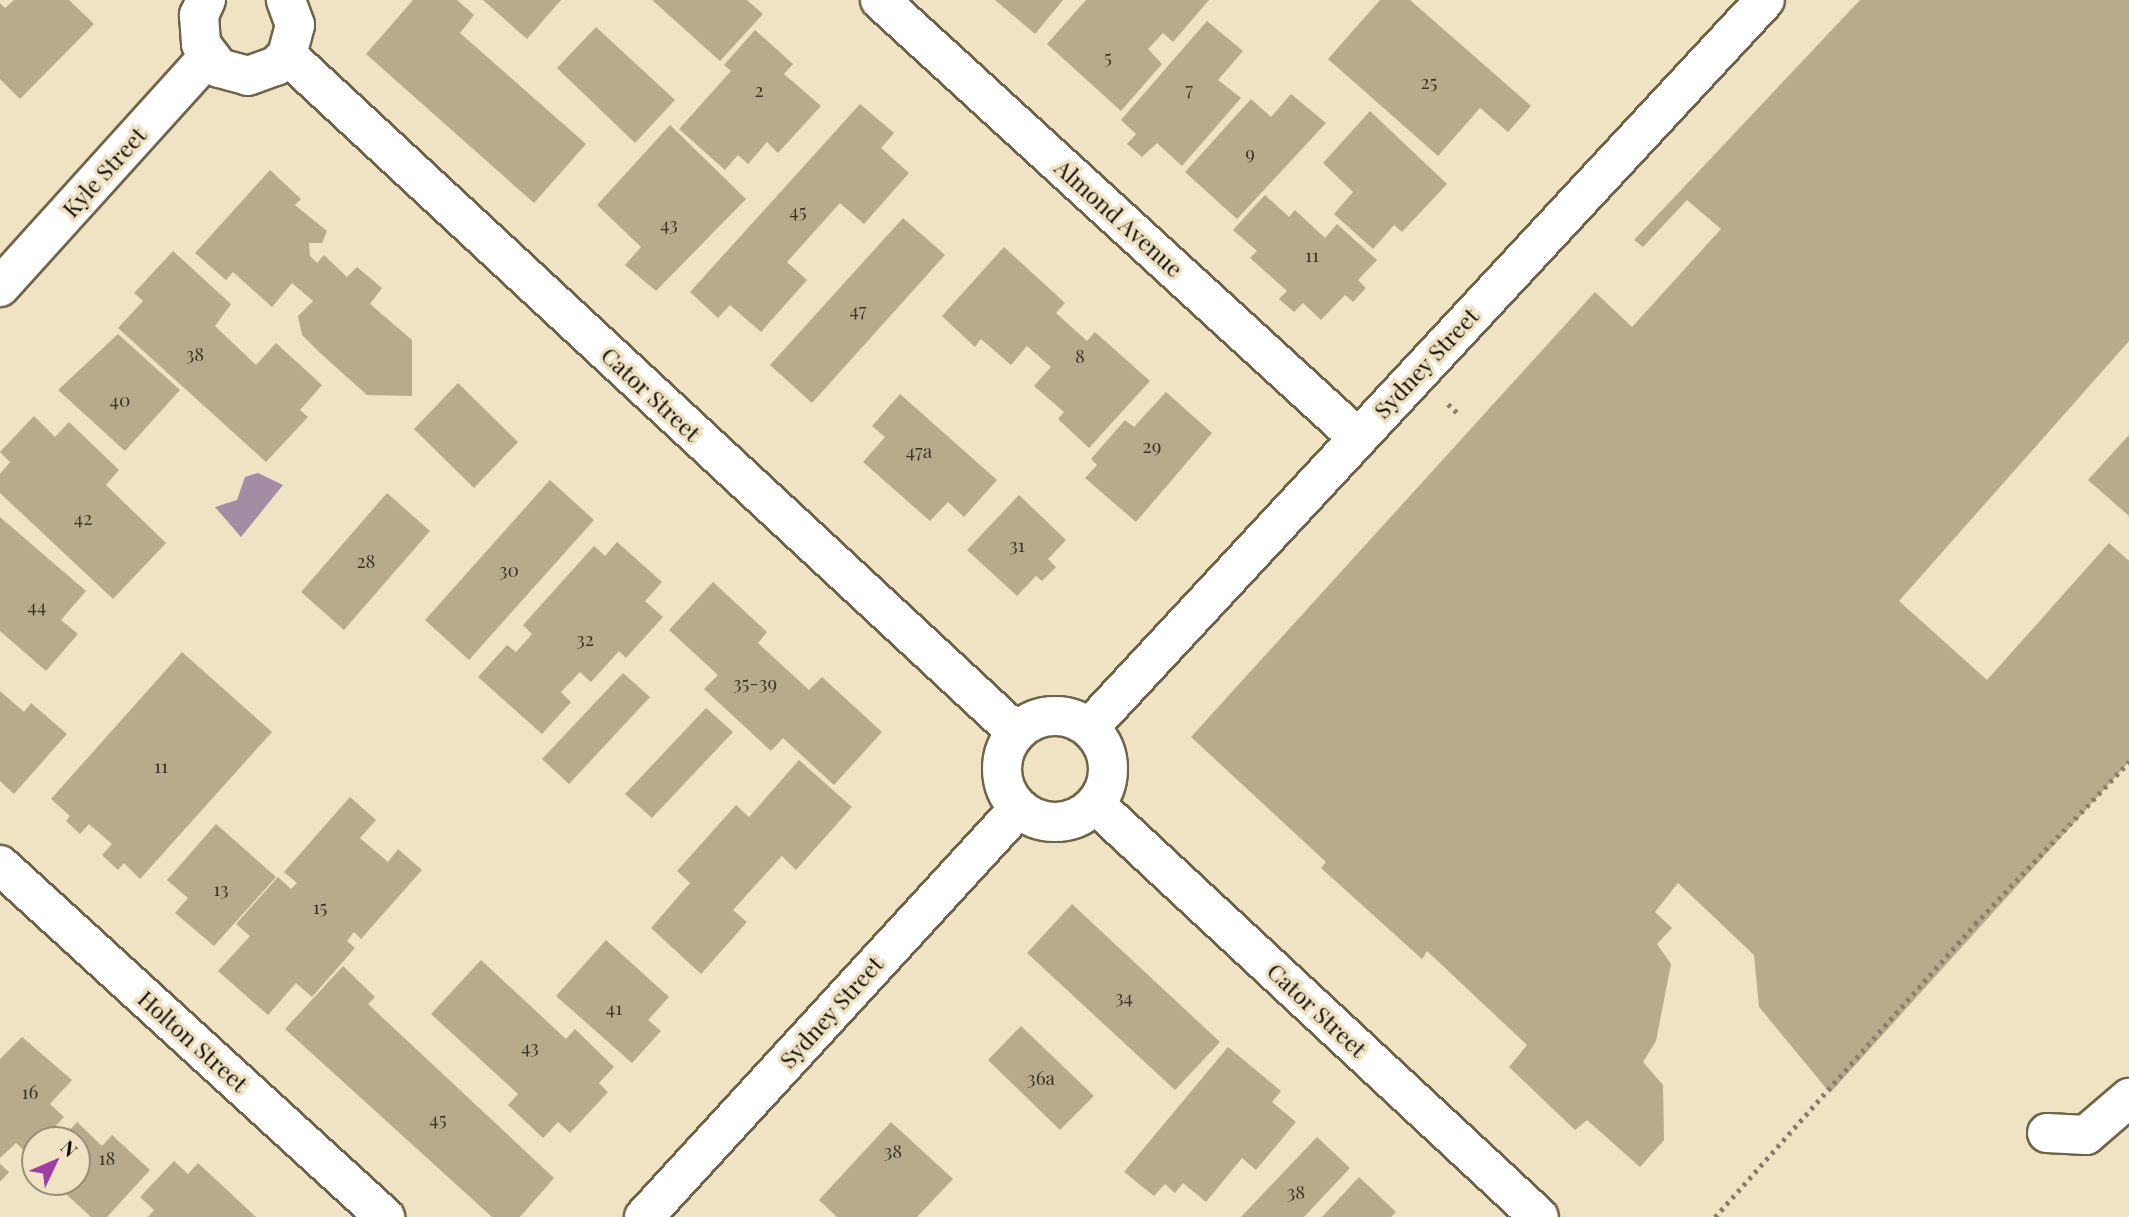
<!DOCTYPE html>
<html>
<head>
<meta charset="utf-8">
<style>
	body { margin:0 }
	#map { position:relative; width:2129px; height:1217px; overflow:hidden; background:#efe3c4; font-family:"Playfair Display",serif }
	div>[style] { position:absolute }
	.water>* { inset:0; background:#a48ca5 }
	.building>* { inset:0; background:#b8ab8c }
	.path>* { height:4.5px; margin-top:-2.25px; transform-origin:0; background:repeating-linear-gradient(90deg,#88806b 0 3.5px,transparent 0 8.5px) }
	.roads { filter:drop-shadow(2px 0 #6f6449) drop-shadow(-2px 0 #6f6449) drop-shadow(0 2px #6f6449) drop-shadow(0 -2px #6f6449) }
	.minor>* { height:38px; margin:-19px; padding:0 19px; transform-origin:19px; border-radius:19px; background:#fff }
	.minor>.ring { margin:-19px; padding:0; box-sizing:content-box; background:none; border:38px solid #fff; border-radius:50% }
	span { translate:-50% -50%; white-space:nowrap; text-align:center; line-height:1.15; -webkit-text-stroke:7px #efe3c4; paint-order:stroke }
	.number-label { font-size:19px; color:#3c3527 }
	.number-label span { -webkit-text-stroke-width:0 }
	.street-label { font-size:23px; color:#130e05 }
	.north { position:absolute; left:21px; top:1126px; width:70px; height:70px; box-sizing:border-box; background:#efe3c4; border:2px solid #978e78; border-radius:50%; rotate:46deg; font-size:19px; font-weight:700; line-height:28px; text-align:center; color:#130e05 }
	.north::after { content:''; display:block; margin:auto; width:24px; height:32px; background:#9f3fa6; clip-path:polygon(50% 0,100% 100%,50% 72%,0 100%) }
</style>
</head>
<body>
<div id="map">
	<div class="water">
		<div style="clip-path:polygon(258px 473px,283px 485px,241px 537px,215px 507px,237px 500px,245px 477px)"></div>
	</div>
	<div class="building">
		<div style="clip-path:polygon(14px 0,69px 0,94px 24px,20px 99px,0 79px,0 3px,5px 8px)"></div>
		<div style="clip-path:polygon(413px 0,457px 0,474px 15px,460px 33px,586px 144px,534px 203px,366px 54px)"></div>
		<div style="clip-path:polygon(483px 0,561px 0,527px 39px)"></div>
		<div style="clip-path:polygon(652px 0,747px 0,763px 14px,720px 61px)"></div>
		<div style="clip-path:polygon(995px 0,1063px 0,1035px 34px)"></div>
		<div style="clip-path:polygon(1086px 0,1209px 0,1173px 42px,1163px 33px,1148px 49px,1162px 64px,1121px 111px,1047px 44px)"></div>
		<div style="clip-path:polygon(1380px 0,1410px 0,1531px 106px,1508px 132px,1480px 108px,1438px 156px,1328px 59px)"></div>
		<div style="clip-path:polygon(1860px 0,2129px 0,2129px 341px,1899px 601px,1987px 680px,2109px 543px,2129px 561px,2129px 762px,1830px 1093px,1759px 1007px,1754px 955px,1678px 883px,1655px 912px,1672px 928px,1657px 944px,1671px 964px,1656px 1041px,1643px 1062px,1663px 1085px,1664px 1140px,1640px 1167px,1587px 1120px,1575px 1130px,1509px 1067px,1527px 1045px,1427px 951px,1422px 959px,1321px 868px,1326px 862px,1191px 737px,1595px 292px,1632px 327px,1721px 229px,1687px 200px,1643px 247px,1634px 240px)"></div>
		<div style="clip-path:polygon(1207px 21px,1243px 51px,1218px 80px,1241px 98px,1182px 166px,1157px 143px,1142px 157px,1127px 144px,1136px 134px,1121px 120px)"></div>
		<div style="clip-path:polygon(596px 27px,675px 100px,635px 143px,557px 68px)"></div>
		<div style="clip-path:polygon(755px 30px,793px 64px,784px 74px,821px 106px,778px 153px,767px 142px,748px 164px,738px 155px,725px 170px,679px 129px,731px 71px,724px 65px)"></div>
		<div style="clip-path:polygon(1291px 94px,1326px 123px,1237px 219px,1185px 172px,1251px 99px,1271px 117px)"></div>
		<div style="clip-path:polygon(860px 104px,894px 133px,881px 148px,909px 173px,864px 224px,840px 203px,787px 262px,807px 280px,761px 332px,730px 305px,718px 318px,690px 292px)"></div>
		<div style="clip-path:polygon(1370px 111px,1447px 184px,1402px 232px,1394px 225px,1373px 249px,1334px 214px,1353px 192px,1323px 163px)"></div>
		<div style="clip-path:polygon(670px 125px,746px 199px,656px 291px,625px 265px,641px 247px,597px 205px)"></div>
		<div style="clip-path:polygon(270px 170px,301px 199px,295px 205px,327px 231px,322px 243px,309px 243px,310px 256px,317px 263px,324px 255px,347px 277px,357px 267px,382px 288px,370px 304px,412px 340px,412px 396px,367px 395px,319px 352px,302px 335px,298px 316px,313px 301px,292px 283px,272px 307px,233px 272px,226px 280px,195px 253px)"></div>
		<div style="clip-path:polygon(1265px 195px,1289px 217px,1295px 210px,1325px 238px,1337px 224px,1377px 260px,1358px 280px,1366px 288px,1353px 302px,1345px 295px,1321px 320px,1303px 303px,1294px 312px,1279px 299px,1287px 291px,1250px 258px,1257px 251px,1233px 230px)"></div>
		<div style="clip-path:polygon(903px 218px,945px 255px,812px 403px,770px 365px)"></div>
		<div style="clip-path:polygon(1004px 247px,1065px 303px,1056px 313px,1087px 341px,1095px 332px,1150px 381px,1089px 448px,1058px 419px,1064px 412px,1034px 386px,1051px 367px,1027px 346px,1011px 365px,981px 339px,975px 347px,942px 316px)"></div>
		<div style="clip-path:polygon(173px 251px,231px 304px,215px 326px,256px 365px,276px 343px,322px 385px,300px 410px,308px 417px,266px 462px,118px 328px,143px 301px,134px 293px)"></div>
		<div style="clip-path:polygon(118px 334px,180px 390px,125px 451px,58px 390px)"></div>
		<div style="clip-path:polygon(458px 383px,518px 442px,474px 488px,414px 429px)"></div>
		<div style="clip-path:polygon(1166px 392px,1212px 433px,1136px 522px,1085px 478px,1097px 465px,1091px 459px,1125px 420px,1134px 427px)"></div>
		<div style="clip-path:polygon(900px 394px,997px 480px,964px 517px,948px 502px,930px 521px,863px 462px,885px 437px,872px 426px)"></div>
		<div style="clip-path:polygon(34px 416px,55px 437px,69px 422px,119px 470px,106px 485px,166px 543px,113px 599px,0 493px,0 474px,10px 462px,0 452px)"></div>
		<div style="clip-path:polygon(2129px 435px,2129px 516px,2088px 480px)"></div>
		<div style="clip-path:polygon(550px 480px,594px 520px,469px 660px,425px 620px)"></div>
		<div style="clip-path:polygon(387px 493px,430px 531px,344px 630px,301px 592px)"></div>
		<div style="clip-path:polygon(1019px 495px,1066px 540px,1048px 559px,1056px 567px,1042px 581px,1036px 576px,1017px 596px,967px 550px)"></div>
		<div style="clip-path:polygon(0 517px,86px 591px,61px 620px,78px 634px,46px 671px,0 631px)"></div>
		<div style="clip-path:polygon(617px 542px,662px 582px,645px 601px,663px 617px,626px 658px,619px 651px,591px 682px,580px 672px,561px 692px,571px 702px,542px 734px,478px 677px,507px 645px,516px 652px,532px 634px,523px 625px,594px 546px,605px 556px)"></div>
		<div style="clip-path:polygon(713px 582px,767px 632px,758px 643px,809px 690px,822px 677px,882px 732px,834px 785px,783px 738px,771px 751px,704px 689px,718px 675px,669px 630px)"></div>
		<div style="clip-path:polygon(182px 652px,272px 732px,140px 879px,124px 863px,118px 870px,102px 855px,112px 844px,89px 824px,80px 834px,66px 821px,70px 816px,51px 799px)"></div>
		<div style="clip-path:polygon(623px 673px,650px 697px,569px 784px,542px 759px)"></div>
		<div style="clip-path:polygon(0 691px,24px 712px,31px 703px,67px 734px,14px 794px,0 781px)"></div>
		<div style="clip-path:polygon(706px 708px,733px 732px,652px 818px,625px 794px)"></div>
		<div style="clip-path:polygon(799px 760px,852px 807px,796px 870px,782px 856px,733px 910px,747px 922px,701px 974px,651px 928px,690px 883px,677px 871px,736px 805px,749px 817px)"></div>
		<div style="clip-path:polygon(350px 797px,376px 820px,360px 838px,388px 862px,398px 849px,422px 870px,361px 939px,354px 932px,347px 941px,355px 948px,312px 997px,296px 983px,268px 1015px,218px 971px,250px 936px,236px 924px,278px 877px,291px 889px,297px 883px,284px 872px)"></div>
		<div style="clip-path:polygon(216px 824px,276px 877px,214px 946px,175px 913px,188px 898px,167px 880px)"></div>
		<div style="clip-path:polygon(1072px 904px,1220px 1042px,1175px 1090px,1027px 953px)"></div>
		<div style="clip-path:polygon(606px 940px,669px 997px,648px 1020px,661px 1031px,632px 1063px,556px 996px)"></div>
		<div style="clip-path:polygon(481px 960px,566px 1039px,575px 1029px,614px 1067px,599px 1083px,608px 1092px,570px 1133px,558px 1122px,543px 1138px,508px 1105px,518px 1094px,431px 1014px)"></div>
		<div style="clip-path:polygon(343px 966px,375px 997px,368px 1004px,554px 1178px,520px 1217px,492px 1217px,285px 1029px)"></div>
		<div style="clip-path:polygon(1021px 1026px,1094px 1096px,1060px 1130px,988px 1060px)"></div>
		<div style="clip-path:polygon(22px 1037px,72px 1080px,50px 1104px,64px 1117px,43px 1140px,35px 1140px,29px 1155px,16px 1143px,0 1158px,0 1059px)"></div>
		<div style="clip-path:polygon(1228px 1047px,1281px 1091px,1272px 1102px,1296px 1122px,1256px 1170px,1242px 1158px,1206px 1202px,1183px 1183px,1175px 1193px,1165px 1184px,1154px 1196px,1124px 1172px)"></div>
		<div style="clip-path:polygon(77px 1122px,102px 1146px,112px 1135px,150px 1170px,107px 1217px,91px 1217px,53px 1182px,77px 1182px,77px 1140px,61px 1140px)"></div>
		<div style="clip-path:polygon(891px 1122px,953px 1179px,917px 1217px,837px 1217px,819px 1200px)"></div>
		<div style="clip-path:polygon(1317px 1137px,1350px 1168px,1304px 1217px,1241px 1217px)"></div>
		<div style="clip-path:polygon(174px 1161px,188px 1174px,198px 1163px,256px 1217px,148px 1217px,154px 1210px,140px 1197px)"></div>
		<div style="clip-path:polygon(0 1164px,9px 1172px,0 1182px)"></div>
		<div style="clip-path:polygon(1359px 1177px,1396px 1212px,1391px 1217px,1322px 1217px)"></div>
	</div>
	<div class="path">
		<div style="left:1448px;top:404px;width:16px;rotate:43deg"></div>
		<div style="left:1715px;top:1217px;width:392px;rotate:-48.4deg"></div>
		<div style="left:1975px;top:924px;width:224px;rotate:-46.5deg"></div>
	</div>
	<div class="roads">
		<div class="minor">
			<div style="left:206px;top:0;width:17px;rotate:115deg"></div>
			<div style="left:199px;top:15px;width:29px;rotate:86deg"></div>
			<div style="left:201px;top:44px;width:30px;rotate:53deg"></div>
			<div style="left:219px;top:68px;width:30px;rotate:15deg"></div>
			<div style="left:248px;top:76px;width:30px;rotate:-20deg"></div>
			<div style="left:276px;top:66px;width:16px;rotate:-45deg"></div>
			<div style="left:287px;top:55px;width:31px;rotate:-75deg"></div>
			<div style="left:295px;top:25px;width:27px;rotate:-110deg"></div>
			<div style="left:880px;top:0;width:647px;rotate:42.49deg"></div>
			<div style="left:287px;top:55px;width:995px;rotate:42.88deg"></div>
			<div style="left:0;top:287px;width:310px;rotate:-47.9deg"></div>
			<div class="ring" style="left:1002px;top:716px;width:68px;height:68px"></div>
			<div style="left:1089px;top:728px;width:993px;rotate:-47.12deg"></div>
			<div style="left:1095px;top:804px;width:606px;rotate:42.93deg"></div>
			<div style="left:0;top:865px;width:522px;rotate:42.44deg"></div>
			<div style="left:2047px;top:1133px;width:39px;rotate:3deg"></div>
			<div style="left:2086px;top:1135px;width:57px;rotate:-40.7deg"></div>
			<div style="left:644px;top:1217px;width:555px;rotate:-47.48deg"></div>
		</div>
	</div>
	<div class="number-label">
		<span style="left:1108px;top:57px">5</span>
		<span style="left:1429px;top:82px">25</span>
		<span style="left:1189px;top:89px">7</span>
		<span style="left:759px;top:90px">2</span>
		<span style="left:1250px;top:153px">9</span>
		<span style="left:798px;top:211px">45</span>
		<span style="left:669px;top:224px">43</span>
		<span style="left:1312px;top:255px">11</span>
		<span style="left:858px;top:310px">47</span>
		<span style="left:195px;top:354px">38</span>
		<span style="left:1080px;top:356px">8</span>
		<span style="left:120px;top:400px">40</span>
		<span style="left:1152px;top:446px">29</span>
		<span style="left:919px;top:451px">47a</span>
		<span style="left:83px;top:518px">42</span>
		<span style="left:1017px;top:545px">31</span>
		<span style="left:366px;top:561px">28</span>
		<span style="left:509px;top:570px">30</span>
		<span style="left:37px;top:606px">44</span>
		<span style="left:585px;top:639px">32</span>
		<span style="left:755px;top:683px">35-39</span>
		<span style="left:161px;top:766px">11</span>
		<span style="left:221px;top:889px">13</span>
		<span style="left:320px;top:907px">15</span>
		<span style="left:1124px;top:997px">34</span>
		<span style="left:614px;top:1008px">41</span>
		<span style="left:530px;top:1047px">43</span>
		<span style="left:1041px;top:1078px">36a</span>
		<span style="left:30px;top:1092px">16</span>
		<span style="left:438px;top:1119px">45</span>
		<span style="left:893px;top:1151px">38</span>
		<span style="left:107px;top:1158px">18</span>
		<span style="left:1296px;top:1192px">38</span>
	</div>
	<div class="street-label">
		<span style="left:104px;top:172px;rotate:-48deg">Kyle Street</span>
		<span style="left:1119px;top:218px;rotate:42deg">Almond Avenue</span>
		<span style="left:1426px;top:363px;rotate:-47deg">Sydney Street</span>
		<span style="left:651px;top:394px;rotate:43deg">Cator Street</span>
		<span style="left:1317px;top:1010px;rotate:43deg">Cator Street</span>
		<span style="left:831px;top:1012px;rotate:-48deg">Sydney Street</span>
		<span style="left:193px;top:1041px;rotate:42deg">Holton Street</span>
	</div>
	<div class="north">N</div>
</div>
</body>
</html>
